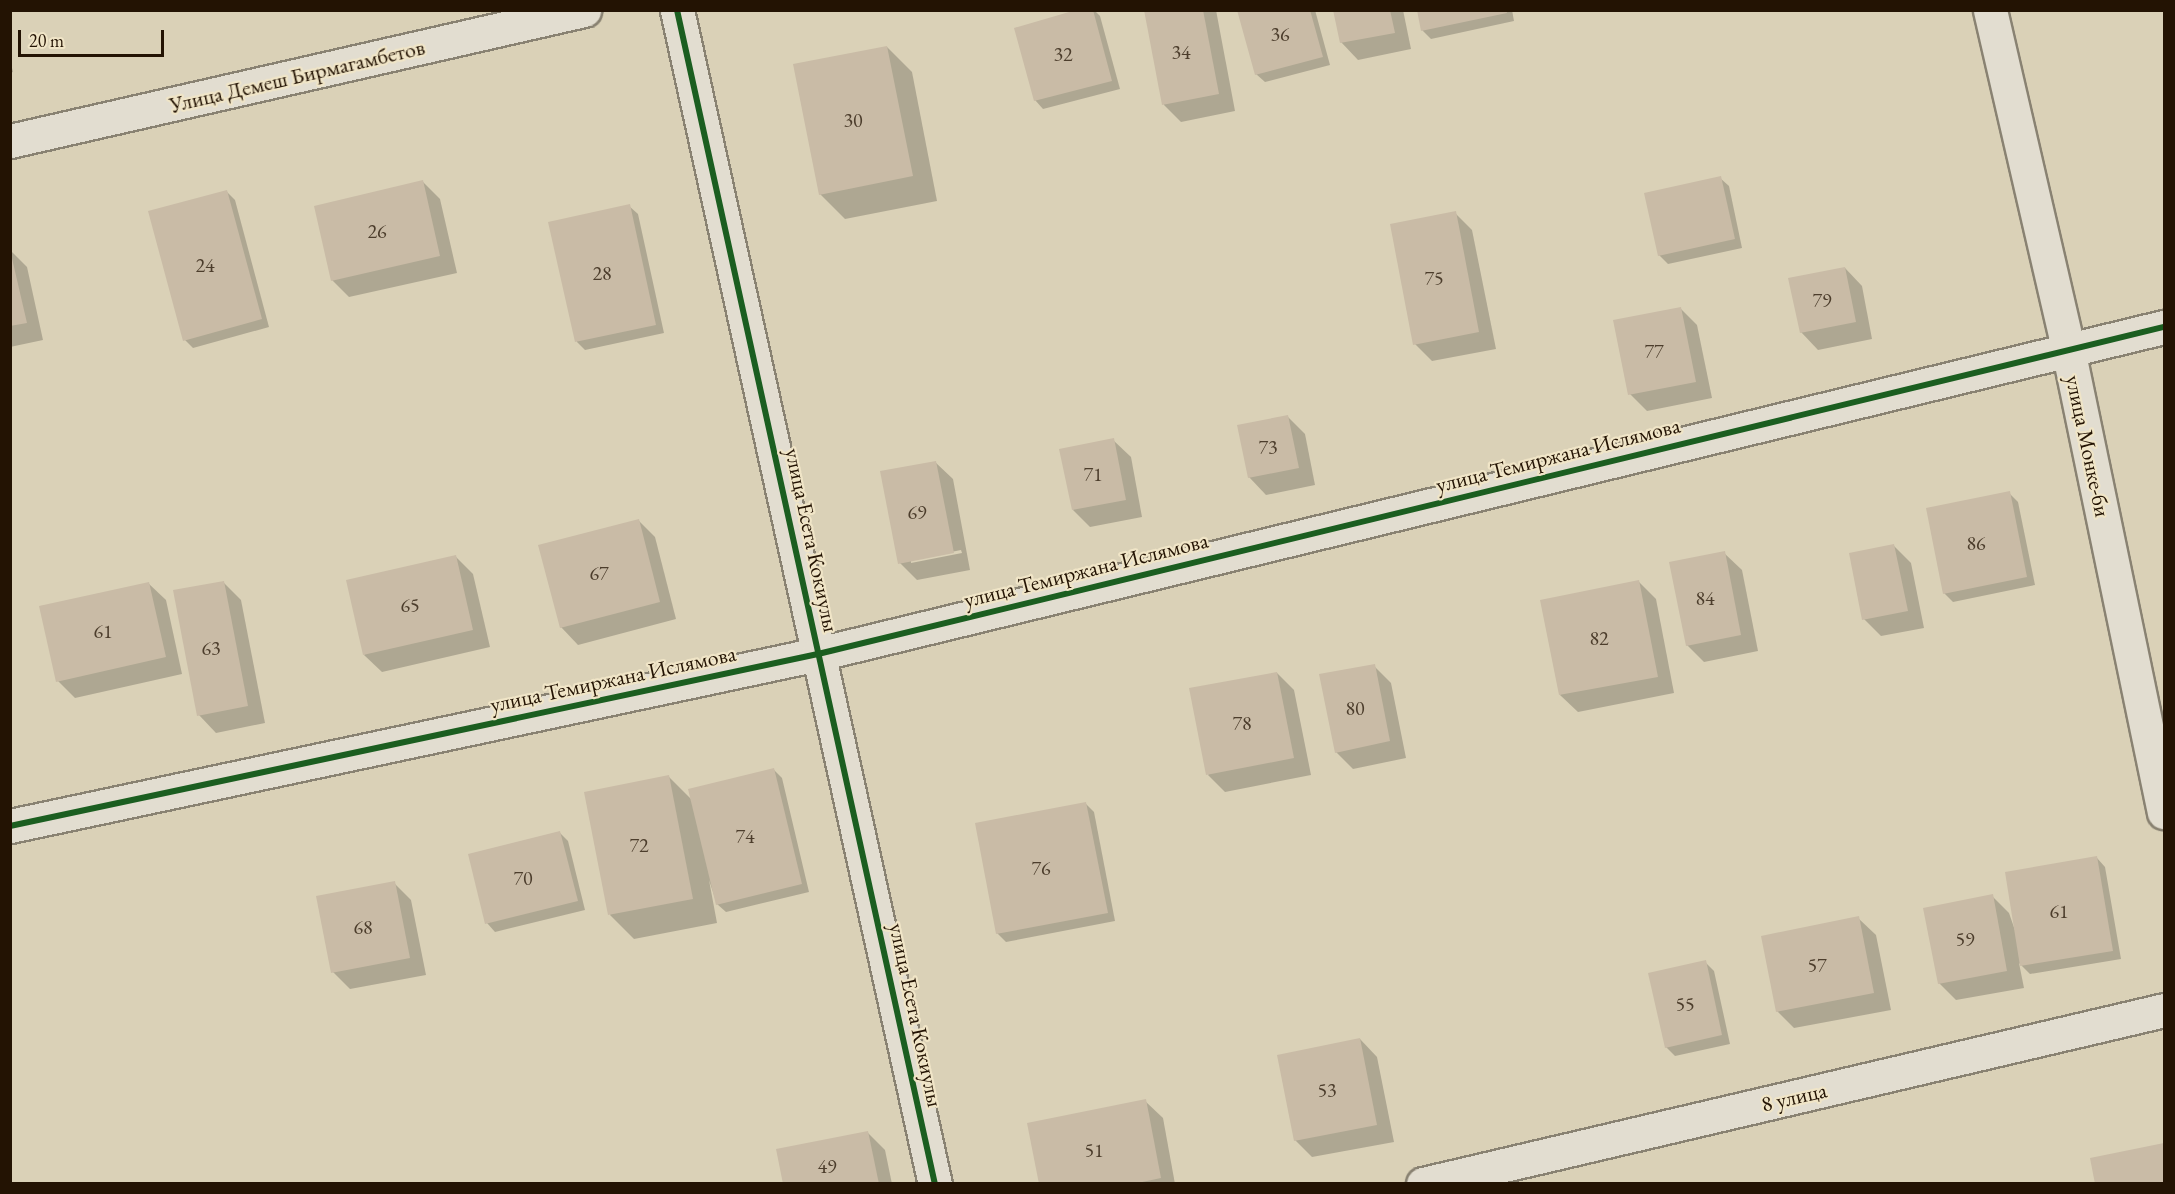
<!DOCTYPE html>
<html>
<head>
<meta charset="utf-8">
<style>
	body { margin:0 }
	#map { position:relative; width:2175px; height:1194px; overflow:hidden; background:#dad1b7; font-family:"EB Garamond",serif }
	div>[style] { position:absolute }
	.shadow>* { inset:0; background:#0003 }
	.building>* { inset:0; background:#c9bba6 }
	.roads { filter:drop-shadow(2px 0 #898272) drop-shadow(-2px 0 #898272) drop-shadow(0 2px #898272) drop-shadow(0 -2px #898272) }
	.minor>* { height:33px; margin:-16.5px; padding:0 16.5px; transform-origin:16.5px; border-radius:16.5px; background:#e2ddd0 }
	.cycleway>* { height:6px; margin:-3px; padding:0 3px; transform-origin:3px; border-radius:3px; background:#1b5e20 }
	span { translate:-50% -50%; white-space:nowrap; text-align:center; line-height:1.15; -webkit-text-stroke:4.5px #f0e5c7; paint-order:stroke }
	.number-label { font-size:20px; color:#4c3d2c }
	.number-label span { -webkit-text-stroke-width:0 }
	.street-label { font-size:22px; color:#231303 }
	.frame { position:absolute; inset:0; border:12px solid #231303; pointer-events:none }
	.scale { position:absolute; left:18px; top:30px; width:146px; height:27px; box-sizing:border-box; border:3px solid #231303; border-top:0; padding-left:8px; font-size:18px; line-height:21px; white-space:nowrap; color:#231303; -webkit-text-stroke:4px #f0e5c7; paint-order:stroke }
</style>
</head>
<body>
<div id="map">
	<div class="shadow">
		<div style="clip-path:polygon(1082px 10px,1094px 10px,1100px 16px,1120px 89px,1043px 109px,1035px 100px)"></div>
		<div style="clip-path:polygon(1145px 10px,1216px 10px,1235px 111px,1181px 122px,1164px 105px)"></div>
		<div style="clip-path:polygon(1239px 10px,1315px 10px,1330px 65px,1265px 82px,1256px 74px)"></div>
		<div style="clip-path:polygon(1335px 10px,1403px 10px,1411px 49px,1358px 60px,1341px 42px)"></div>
		<div style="clip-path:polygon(1418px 10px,1512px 10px,1514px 21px,1431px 39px,1422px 30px)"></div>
		<div style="clip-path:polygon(887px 47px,912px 72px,937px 201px,845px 219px,820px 194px)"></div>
		<div style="clip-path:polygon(10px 60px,13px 72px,10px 73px)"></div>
		<div style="clip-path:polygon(1720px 178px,1729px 186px,1742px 248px,1668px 264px,1659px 255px)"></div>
		<div style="clip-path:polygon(423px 182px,440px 199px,457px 273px,349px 297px,332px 280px)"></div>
		<div style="clip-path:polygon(227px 192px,235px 200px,269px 327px,193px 348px,185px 340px)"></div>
		<div style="clip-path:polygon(629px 206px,638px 214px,664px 333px,585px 350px,577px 342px,550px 223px)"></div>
		<div style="clip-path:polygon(1455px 213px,1472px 230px,1496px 349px,1432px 361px,1415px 344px)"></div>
		<div style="clip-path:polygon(10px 250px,27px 267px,43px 340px,10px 347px)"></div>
		<div style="clip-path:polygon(1845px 268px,1862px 286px,1872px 339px,1818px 350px,1801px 332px)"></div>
		<div style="clip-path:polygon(1680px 308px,1697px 325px,1712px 398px,1647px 411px,1630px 394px)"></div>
		<div style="clip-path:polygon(1288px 417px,1305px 434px,1315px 485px,1266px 495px,1249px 477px)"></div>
		<div style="clip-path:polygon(1113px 440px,1131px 457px,1142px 517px,1090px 527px,1073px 510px)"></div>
		<div style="clip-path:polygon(evenodd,935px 462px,953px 479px,970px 570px,917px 580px,900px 563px,935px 462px,961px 550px,962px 553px,911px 563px,911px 560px,961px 550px)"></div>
		<div style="clip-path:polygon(2009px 493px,2018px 502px,2035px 585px,1953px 602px,1944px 593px)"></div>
		<div style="clip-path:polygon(638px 520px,655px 537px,676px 619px,578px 645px,561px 627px)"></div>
		<div style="clip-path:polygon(1894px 546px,1911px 563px,1924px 628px,1881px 636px,1864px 619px)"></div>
		<div style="clip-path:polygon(1724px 553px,1742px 570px,1758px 651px,1704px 662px,1687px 645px)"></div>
		<div style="clip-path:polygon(456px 557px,473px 574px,490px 647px,382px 672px,364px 655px)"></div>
		<div style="clip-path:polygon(1639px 582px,1656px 599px,1674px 693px,1578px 712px,1560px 695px)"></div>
		<div style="clip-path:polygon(148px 583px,166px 600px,182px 674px,75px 698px,58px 681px)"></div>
		<div style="clip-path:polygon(224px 583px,241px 600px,265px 723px,216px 733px,199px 715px)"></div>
		<div style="clip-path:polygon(1374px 666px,1391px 683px,1406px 758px,1353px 769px,1336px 752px)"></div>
		<div style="clip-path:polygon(1277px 673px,1294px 690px,1311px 775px,1225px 792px,1208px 775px)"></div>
		<div style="clip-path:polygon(774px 770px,782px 778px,809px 892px,726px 912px,717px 904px,709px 880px,717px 923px,634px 939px,610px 915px,669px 777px,692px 800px)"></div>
		<div style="clip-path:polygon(1086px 804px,1094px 812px,1115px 921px,1006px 942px,997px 933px)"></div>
		<div style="clip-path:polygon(560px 833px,568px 841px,585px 910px,495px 932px,487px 923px)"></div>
		<div style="clip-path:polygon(2097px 858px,2105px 867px,2121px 959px,2030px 974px,2019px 963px,2024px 988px,1956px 1000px,1939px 983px,1992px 896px,2009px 913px,2017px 936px)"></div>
		<div style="clip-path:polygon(394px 883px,411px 900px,426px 975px,350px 989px,333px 972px)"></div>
		<div style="clip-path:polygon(1858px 918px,1876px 935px,1891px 1010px,1794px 1028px,1777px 1011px)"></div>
		<div style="clip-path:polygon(1705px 962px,1714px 971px,1730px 1044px,1675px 1056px,1666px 1047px)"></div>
		<div style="clip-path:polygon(1360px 1039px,1377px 1057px,1394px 1142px,1312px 1157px,1295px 1140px)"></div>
		<div style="clip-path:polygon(1145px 1101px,1163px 1118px,1175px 1184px,1041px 1184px)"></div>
		<div style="clip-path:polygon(868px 1133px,885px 1150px,892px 1184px,784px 1184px)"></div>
		<div style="clip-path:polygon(2164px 1145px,2164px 1184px,2097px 1184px,2092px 1159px)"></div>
	</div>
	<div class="building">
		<div style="clip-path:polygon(1076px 10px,1093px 10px,1112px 81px,1034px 101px,1014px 28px)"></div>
		<div style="clip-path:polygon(1144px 10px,1203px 10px,1219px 94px,1162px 105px)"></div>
		<div style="clip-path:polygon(1237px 10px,1310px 10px,1323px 57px,1255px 75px)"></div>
		<div style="clip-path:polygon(1333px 10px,1390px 10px,1395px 33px,1340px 43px)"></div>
		<div style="clip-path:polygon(1417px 10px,1506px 10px,1507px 13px,1421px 31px)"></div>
		<div style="clip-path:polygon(887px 46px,913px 176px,819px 195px,793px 64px)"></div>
		<div style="clip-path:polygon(1721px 176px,1735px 239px,1658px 256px,1644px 193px)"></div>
		<div style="clip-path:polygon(423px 180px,440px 256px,331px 281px,314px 206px)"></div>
		<div style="clip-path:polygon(227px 190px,262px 319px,183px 341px,148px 211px)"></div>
		<div style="clip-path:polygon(630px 204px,656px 325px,575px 342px,548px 222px)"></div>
		<div style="clip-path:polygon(1456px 211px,1479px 332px,1413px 345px,1390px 224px)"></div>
		<div style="clip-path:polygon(11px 254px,27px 323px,10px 326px,10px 255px)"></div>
		<div style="clip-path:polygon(1845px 267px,1856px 322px,1800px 333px,1788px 278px)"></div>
		<div style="clip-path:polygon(1681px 307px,1696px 382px,1628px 395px,1613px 320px)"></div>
		<div style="clip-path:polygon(1288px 415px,1299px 468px,1248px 478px,1237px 425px)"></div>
		<div style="clip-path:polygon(1114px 438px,1126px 500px,1072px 510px,1059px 449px)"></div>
		<div style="clip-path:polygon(936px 461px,954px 553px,898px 564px,880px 471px)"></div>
		<div style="clip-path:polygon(2010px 491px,2027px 577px,1943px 594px,1926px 508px)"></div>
		<div style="clip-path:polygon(639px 519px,660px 602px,560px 628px,538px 545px)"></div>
		<div style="clip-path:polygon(1894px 544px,1908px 611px,1862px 620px,1849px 553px)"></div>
		<div style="clip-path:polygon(1725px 551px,1741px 635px,1686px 646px,1669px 562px)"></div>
		<div style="clip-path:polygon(456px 555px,473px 630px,363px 655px,346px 580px)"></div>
		<div style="clip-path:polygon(1639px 580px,1658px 677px,1559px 695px,1540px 600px)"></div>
		<div style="clip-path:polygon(224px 581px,248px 706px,197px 716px,173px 590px)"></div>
		<div style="clip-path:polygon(149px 582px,166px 657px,56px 682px,39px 606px)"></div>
		<div style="clip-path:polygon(1375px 664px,1390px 741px,1335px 753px,1319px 674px)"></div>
		<div style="clip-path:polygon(1277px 672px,1294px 758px,1206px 775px,1189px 688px)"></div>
		<div style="clip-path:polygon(774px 768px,802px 884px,716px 905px,688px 789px)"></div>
		<div style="clip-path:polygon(669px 775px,693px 899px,608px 915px,584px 792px)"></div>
		<div style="clip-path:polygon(1086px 802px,1108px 913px,996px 934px,975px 823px)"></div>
		<div style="clip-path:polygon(560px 831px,578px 901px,485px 924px,468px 854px)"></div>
		<div style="clip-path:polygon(2097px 856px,2113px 951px,2020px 966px,2005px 872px)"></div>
		<div style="clip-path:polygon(395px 881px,410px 958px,331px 973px,316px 896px)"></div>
		<div style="clip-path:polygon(1993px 894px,2007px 971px,1938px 984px,1923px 908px)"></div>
		<div style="clip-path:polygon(1859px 916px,1874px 993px,1776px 1012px,1761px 936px)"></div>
		<div style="clip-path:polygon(1706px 960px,1722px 1035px,1665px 1048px,1648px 973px)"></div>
		<div style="clip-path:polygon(1360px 1038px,1377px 1125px,1294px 1141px,1277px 1055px)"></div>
		<div style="clip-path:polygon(1146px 1099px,1161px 1178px,1133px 1184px,1039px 1184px,1027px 1123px)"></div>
		<div style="clip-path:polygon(868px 1131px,879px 1184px,783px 1184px,776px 1149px)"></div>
		<div style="clip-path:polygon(2164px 1143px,2164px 1184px,2095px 1184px,2090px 1158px)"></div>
	</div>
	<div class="roads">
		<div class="minor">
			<div style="left:677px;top:10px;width:1202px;rotate:77.61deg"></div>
			<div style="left:1990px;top:10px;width:348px;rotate:77deg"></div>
			<div style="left:2068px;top:349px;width:473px;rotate:78.3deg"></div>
			<div style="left:10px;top:141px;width:589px;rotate:-12.86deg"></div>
			<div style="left:10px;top:826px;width:826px;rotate:-12.02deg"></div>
			<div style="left:818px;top:654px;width:1385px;rotate:-13.66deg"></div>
			<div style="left:1423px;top:1184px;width:761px;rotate:-13.21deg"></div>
		</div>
	</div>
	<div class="cycleway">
		<div style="left:677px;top:10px;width:1202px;rotate:77.61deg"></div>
		<div style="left:10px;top:826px;width:826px;rotate:-12.02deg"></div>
		<div style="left:818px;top:654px;width:1385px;rotate:-13.66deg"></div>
	</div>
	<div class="number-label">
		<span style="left:1280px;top:34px">36</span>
		<span style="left:1181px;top:52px">34</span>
		<span style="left:1063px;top:54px">32</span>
		<span style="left:853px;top:120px">30</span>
		<span style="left:377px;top:231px">26</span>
		<span style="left:205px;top:265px">24</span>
		<span style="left:602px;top:273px">28</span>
		<span style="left:1434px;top:278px">75</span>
		<span style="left:1822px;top:300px">79</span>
		<span style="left:1654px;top:351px">77</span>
		<span style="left:1268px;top:447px">73</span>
		<span style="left:1093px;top:474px">71</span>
		<span style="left:917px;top:512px">69</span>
		<span style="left:1976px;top:543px">86</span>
		<span style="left:599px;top:573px">67</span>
		<span style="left:1705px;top:598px">84</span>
		<span style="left:410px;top:605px">65</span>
		<span style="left:103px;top:631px">61</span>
		<span style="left:1599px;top:638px">82</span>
		<span style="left:211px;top:648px">63</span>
		<span style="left:1355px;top:708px">80</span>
		<span style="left:1242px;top:723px">78</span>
		<span style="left:745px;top:836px">74</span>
		<span style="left:639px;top:845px">72</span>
		<span style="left:1041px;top:868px">76</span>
		<span style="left:523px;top:878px">70</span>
		<span style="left:2059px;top:911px">61</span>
		<span style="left:363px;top:927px">68</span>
		<span style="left:1965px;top:939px">59</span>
		<span style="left:1817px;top:965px">57</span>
		<span style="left:1685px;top:1004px">55</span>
		<span style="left:1327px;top:1090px">53</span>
		<span style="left:1094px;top:1150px">51</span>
		<span style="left:827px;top:1166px">49</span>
	</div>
	<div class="street-label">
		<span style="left:297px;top:76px;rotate:-13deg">Улица Демеш Бирмагамбетов</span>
		<span style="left:2088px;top:446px;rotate:78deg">улица Монке-би</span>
		<span style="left:1558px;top:455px;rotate:-14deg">улица Темиржана Ислямова</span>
		<span style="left:812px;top:540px;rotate:78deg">улица Есета Кокиулы</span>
		<span style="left:1086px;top:570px;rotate:-14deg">улица Темиржана Ислямова</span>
		<span style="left:613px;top:679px;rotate:-12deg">улица Темиржана Ислямова</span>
		<span style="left:916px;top:1015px;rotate:78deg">улица Есета Кокиулы</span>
		<span style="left:1794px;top:1097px;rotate:-13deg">8 улица</span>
	</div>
	<div class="frame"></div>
	<div class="scale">20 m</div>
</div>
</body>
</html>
